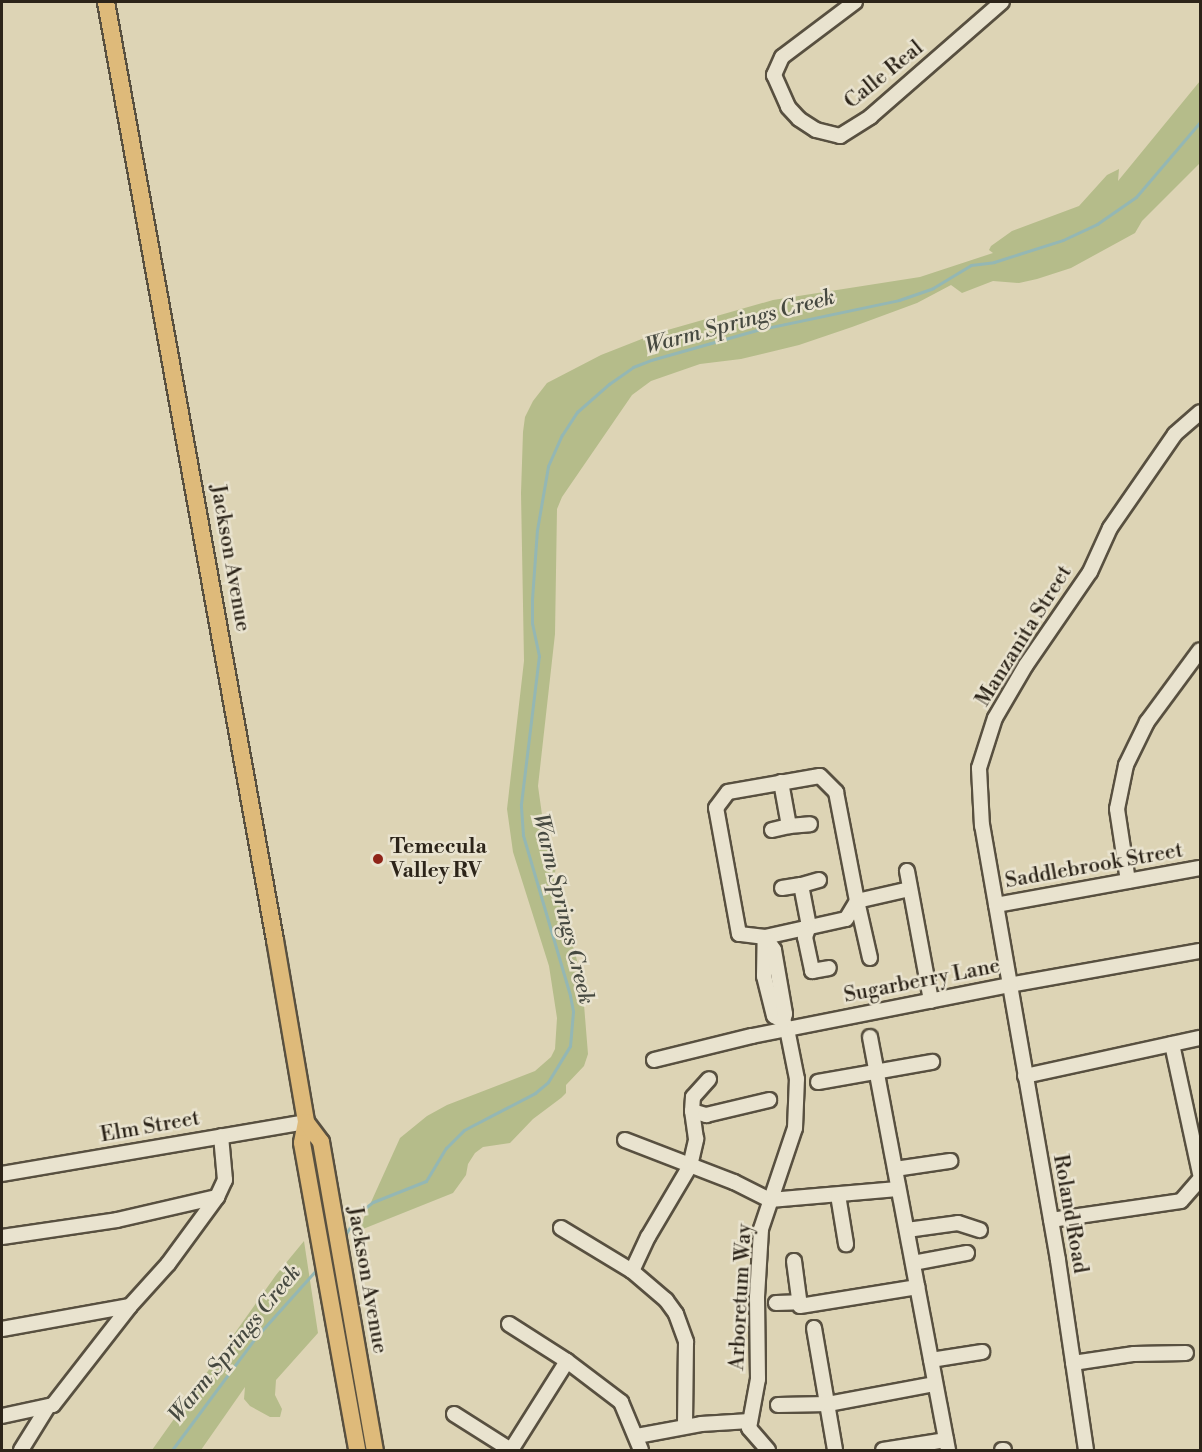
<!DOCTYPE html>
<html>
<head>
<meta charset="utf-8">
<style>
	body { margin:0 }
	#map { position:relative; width:1202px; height:1452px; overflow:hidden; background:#ddd4b5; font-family:"Libre Bodoni",serif }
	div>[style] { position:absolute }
	.green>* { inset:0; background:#b5bc8a }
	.stream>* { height:3px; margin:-1.5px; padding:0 1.5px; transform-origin:1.5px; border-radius:1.5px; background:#94b7b4 }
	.roads { filter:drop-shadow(2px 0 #585040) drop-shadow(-2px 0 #585040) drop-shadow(0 2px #585040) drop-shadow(0 -2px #585040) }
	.minor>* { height:14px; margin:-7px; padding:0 7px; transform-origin:7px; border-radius:7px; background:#e9e3cf }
	.major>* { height:16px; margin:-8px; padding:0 8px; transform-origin:8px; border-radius:8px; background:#deba7a }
	.dots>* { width:16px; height:16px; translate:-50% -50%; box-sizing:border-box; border:3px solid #e9e3cf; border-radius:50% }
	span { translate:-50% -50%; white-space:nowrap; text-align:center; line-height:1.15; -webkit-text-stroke:5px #e9e3cf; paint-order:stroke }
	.street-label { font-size:21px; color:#2c2419 }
	.poi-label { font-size:21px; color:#2c2419; font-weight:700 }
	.left { translate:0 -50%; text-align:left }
	.water-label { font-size:22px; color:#464940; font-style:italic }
	.frame { position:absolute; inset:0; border:3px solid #2c2419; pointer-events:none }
</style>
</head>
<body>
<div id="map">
	<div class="green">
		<div style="clip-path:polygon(1200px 81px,1200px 163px,1142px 221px,1135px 233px,1071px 268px,1037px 279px,1019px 283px,993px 281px,962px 293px,951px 285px,917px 303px,852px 327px,799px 345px,741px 359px,700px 364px,651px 381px,632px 395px,562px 497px,557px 509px,555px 634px,538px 786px,544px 829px,556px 865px,554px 881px,561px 904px,561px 924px,574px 949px,582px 980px,588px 1054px,584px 1066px,566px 1085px,566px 1093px,561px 1098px,533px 1119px,510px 1143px,483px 1147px,475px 1153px,468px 1164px,466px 1175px,453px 1193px,358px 1231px,400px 1138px,427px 1116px,447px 1105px,535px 1071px,551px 1057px,555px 1049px,557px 1018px,549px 966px,513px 852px,507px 809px,524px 661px,521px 493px,523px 432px,525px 417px,533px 401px,547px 383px,601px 355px,657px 333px,773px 300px,920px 277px,993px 253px,989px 250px,991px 246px,1012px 231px,1079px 206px,1107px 175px,1119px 169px,1118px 181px)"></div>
		<div style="clip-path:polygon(304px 1241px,318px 1333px,276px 1380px,275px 1395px,282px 1409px,280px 1417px,270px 1417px,250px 1406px,244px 1399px,245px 1387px,201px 1450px,152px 1450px,276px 1275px)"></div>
	</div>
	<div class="stream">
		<div style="left:345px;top:1235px;width:27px;rotate:-57deg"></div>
		<div style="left:360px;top:1212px;width:16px;rotate:-38deg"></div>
		<div style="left:373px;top:1202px;width:57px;rotate:-21.6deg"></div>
		<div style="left:426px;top:1181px;width:39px;rotate:-59deg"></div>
		<div style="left:446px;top:1148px;width:25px;rotate:-45deg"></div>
		<div style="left:464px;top:1130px;width:80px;rotate:-27.5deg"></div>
		<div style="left:535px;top:1093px;width:17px;rotate:-40deg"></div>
		<div style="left:548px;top:1082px;width:42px;rotate:-58.6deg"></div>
		<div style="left:570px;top:1046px;width:35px;rotate:-85deg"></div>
		<div style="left:573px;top:1011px;width:16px;rotate:-101deg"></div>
		<div style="left:570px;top:995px;width:167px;rotate:-106.4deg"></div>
		<div style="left:523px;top:835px;width:31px;rotate:-94deg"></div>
		<div style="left:521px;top:804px;width:149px;rotate:-83.1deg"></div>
		<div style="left:539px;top:656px;width:34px;rotate:-102deg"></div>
		<div style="left:532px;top:623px;width:24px;rotate:-90deg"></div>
		<div style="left:532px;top:599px;width:69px;rotate:-85.9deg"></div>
		<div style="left:537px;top:530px;width:65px;rotate:-80.2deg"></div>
		<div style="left:548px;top:466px;width:34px;rotate:-66deg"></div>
		<div style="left:562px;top:435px;width:27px;rotate:-57deg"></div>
		<div style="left:577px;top:412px;width:43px;rotate:-41.2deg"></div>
		<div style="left:609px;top:384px;width:29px;rotate:-35deg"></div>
		<div style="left:633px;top:367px;width:19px;rotate:-21deg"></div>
		<div style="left:651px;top:360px;width:110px;rotate:-15.8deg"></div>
		<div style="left:757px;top:330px;width:145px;rotate:-11.9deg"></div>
		<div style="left:899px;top:300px;width:36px;rotate:-19deg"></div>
		<div style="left:933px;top:288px;width:44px;rotate:-31.2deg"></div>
		<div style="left:971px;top:265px;width:23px;rotate:-7deg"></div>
		<div style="left:994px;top:262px;width:72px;rotate:-17.7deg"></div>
		<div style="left:1063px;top:240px;width:38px;rotate:-25deg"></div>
		<div style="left:1097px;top:224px;width:47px;rotate:-34.7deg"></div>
		<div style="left:1136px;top:197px;width:99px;rotate:-49.5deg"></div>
		<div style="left:172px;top:1450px;width:141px;rotate:-53.4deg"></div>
		<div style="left:256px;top:1337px;width:93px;rotate:-48.1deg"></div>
	</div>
	<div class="roads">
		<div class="minor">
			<div style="left:855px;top:2px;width:91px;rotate:143deg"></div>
			<div style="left:782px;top:57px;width:20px;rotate:114deg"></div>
			<div style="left:774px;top:75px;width:35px;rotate:66deg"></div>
			<div style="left:788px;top:107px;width:16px;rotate:47deg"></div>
			<div style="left:799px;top:119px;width:20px;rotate:33deg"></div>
			<div style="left:816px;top:130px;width:25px;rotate:14deg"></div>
			<div style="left:840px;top:136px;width:36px;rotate:-32deg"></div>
			<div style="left:870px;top:117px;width:175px;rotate:-41.1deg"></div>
			<div style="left:820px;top:776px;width:23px;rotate:45deg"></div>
			<div style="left:836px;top:792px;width:111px;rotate:79.1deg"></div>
			<div style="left:857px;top:901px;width:21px;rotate:121deg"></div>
			<div style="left:846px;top:919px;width:83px;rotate:167.5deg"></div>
			<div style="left:765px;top:937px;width:26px;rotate:-173deg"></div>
			<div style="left:739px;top:934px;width:128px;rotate:-100.3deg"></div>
			<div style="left:716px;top:808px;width:20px;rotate:-53deg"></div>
			<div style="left:728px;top:792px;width:93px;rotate:-9.9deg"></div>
			<div style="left:781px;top:782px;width:45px;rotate:79.7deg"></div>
			<div style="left:789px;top:826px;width:21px;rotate:-5deg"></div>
			<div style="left:772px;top:830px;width:17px;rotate:-13deg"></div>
			<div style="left:907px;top:871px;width:132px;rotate:79.5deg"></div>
			<div style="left:819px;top:880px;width:19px;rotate:164deg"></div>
			<div style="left:801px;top:885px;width:42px;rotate:79deg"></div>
			<div style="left:809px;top:926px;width:12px;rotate:110deg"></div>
			<div style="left:805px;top:937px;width:35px;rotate:78deg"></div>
			<div style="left:812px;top:971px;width:17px;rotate:-10deg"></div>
			<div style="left:1128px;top:881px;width:73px;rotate:-98.7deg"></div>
			<div style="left:1117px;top:809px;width:45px;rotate:-78.4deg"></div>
			<div style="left:1126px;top:765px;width:48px;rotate:-64deg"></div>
			<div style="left:1147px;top:722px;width:89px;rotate:-53.6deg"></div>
			<div style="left:782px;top:888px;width:19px;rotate:-9deg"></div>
			<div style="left:996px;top:905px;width:207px;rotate:-10.3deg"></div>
			<div style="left:870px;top:958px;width:58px;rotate:-102.8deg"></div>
			<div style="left:857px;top:901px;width:54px;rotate:-12.8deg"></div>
			<div style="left:870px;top:1037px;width:420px;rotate:79.3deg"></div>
			<div style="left:1172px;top:1044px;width:133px;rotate:77.8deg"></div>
			<div style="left:654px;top:1060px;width:101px;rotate:-13.8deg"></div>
			<div style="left:752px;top:1036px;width:262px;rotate:-11.2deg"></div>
			<div style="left:1009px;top:985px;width:194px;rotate:-10.1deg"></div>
			<div style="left:1025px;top:1076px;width:179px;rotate:-12.3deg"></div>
			<div style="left:818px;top:1082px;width:116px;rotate:-10deg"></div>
			<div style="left:692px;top:1111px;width:15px;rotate:16deg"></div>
			<div style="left:706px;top:1115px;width:65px;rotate:-13.4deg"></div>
			<div style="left:625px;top:1140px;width:117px;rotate:21.1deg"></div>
			<div style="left:734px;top:1182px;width:40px;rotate:26.6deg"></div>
			<div style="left:770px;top:1200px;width:128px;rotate:-4.9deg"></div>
			<div style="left:895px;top:1169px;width:56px;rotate:-8.3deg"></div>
			<div style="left:2px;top:1174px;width:308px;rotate:-9.7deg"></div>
			<div style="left:838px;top:1195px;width:50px;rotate:80.7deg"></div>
			<div style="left:1051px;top:1220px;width:131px;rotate:-8.3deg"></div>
			<div style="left:1181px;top:1201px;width:29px;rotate:-49deg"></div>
			<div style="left:561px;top:1228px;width:83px;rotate:31.2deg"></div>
			<div style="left:632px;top:1271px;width:45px;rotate:40.5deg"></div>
			<div style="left:666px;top:1300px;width:17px;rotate:54deg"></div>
			<div style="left:676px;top:1314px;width:30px;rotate:70deg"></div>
			<div style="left:686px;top:1342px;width:84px;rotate:90.7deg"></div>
			<div style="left:907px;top:1230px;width:51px;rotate:-7.8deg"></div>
			<div style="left:958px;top:1223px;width:23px;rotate:18deg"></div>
			<div style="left:2px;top:1237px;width:116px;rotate:-8.4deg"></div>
			<div style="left:117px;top:1220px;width:103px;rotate:-13deg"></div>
			<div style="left:794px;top:1261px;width:45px;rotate:82.4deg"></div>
			<div style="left:800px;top:1306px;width:119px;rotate:-9.2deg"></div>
			<div style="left:913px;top:1263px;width:55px;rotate:-10.5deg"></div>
			<div style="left:632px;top:1271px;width:38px;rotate:-65deg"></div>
			<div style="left:648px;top:1237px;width:82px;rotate:-59.4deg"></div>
			<div style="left:690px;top:1166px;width:28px;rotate:-77deg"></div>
			<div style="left:696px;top:1139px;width:28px;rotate:-98deg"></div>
			<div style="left:692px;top:1111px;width:14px;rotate:-86deg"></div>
			<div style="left:693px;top:1097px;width:24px;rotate:-48deg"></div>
			<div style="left:776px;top:1303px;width:24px;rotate:-2deg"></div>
			<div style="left:509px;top:1324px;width:69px;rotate:32.5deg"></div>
			<div style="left:567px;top:1361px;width:68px;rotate:37.2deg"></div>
			<div style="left:621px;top:1402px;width:52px;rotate:67.4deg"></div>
			<div style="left:814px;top:1328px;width:124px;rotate:80.2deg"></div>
			<div style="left:2px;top:1329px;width:130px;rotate:-10.2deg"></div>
			<div style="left:130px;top:1306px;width:57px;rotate:-47.9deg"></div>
			<div style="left:168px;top:1264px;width:83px;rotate:-53.8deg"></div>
			<div style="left:217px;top:1197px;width:19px;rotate:-65deg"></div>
			<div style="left:225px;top:1180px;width:44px;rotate:-95.2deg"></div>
			<div style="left:931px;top:1360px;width:52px;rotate:-8.9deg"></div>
			<div style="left:1073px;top:1363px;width:62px;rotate:-8.4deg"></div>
			<div style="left:1134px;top:1354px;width:52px;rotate:-1.1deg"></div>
			<div style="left:778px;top:1405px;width:50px;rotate:-1.1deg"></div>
			<div style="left:828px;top:1404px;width:109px;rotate:-10.6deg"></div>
			<div style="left:454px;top:1414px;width:67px;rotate:32.3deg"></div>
			<div style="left:2px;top:1416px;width:52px;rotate:-12.2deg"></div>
			<div style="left:53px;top:1405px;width:125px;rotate:-52.1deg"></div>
			<div style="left:637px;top:1436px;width:65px;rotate:-10.6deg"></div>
			<div style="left:701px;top:1424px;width:49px;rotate:-3.5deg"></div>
			<div style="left:21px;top:1450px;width:49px;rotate:-58.2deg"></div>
			<div style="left:511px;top:1450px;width:105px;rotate:-57.8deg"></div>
			<div style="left:768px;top:1450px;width:29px;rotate:-131deg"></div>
			<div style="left:749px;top:1428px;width:50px;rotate:-79.6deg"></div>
			<div style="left:758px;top:1379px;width:82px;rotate:-90.7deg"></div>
			<div style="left:757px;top:1297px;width:68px;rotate:-86.6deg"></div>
			<div style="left:761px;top:1229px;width:107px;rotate:-71.4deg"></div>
			<div style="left:795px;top:1128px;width:49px;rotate:-87.7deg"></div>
			<div style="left:797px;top:1079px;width:51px;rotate:-101.3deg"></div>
			<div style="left:787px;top:1029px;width:9px;rotate:-117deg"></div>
			<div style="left:783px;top:1021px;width:10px;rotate:-151deg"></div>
			<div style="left:774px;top:1016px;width:41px;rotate:-104deg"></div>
			<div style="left:764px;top:976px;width:39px;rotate:-89deg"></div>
			<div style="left:765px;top:937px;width:16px;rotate:55deg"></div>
			<div style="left:774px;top:950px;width:65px;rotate:80.2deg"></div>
			<div style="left:785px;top:1014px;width:7px;rotate:106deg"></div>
			<div style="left:883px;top:1450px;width:64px;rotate:-9deg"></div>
			<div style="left:1002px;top:1450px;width:2px"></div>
			<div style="left:1086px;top:1450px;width:192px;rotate:-98.4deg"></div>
			<div style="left:1058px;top:1260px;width:441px;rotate:-99.9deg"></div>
			<div style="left:982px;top:826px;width:58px;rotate:-93deg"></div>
			<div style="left:979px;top:768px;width:52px;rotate:-72.3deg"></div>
			<div style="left:995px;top:718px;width:61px;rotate:-59.7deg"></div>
			<div style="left:1026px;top:665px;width:113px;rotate:-55.5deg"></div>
			<div style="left:1090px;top:572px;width:48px;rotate:-65.6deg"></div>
			<div style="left:1110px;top:528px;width:114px;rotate:-55.3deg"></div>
			<div style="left:1175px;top:434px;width:33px;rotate:-41deg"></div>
		</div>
		<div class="major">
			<div style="left:106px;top:2px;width:953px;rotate:79.79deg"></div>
			<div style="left:275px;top:940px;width:185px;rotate:80.3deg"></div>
			<div style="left:306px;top:1122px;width:21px;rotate:101deg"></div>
			<div style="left:302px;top:1143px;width:312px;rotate:79.8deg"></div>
			<div style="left:306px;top:1122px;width:25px;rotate:53deg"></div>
			<div style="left:321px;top:1142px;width:313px;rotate:80.1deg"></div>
		</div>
	</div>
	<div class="dots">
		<div style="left:378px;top:859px;background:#8f2418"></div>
	</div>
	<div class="street-label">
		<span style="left:884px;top:75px;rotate:-39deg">Calle Real</span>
		<span style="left:230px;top:558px;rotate:80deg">Jackson Avenue</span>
		<span style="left:1024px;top:636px;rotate:-58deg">Manzanita Street</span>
		<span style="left:1094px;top:866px;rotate:-10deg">Saddlebrook Street</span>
		<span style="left:922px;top:981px;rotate:-11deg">Sugarberry Lane</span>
		<span style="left:150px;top:1127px;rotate:-10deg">Elm Street</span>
		<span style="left:1070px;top:1214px;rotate:80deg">Roland Road</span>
		<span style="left:367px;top:1280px;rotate:80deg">Jackson Avenue</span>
		<span style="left:741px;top:1297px;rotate:-87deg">Arboretum Way</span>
	</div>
	<div class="poi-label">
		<span class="left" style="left:390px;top:859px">Temecula<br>Valley RV</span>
	</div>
	<div class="water-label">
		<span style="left:740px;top:322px;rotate:-15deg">Warm Springs Creek</span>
		<span style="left:563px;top:909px;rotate:76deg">Warm Springs Creek</span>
		<span style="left:235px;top:1344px;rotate:-51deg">Warm Springs Creek</span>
	</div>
	<div class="frame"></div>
</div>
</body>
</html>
